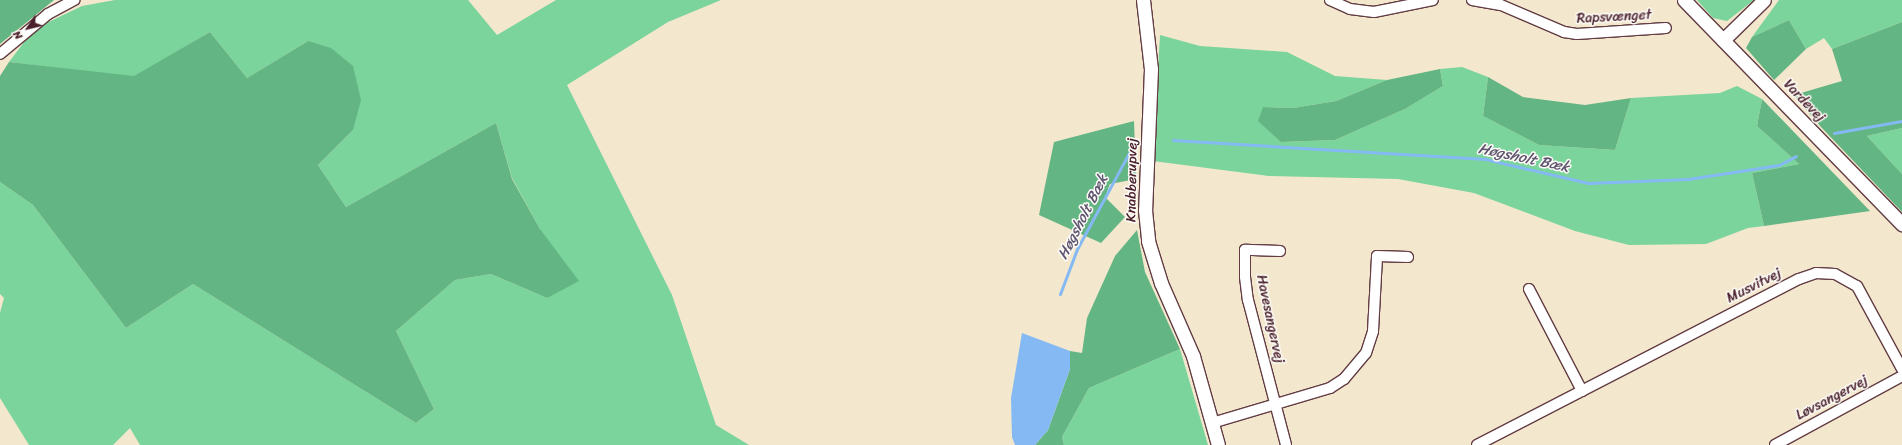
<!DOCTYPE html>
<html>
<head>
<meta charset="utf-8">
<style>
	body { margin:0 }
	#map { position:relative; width:1902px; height:445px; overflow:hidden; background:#f3e7ce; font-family:Sriracha,sans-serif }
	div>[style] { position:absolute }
	.green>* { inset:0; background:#7ad49b }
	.forest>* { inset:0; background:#63b683 }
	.water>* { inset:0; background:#85b9f3 }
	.stream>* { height:3px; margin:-1.5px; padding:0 1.5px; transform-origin:1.5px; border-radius:1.5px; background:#85b9f3 }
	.roads { filter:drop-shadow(1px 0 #633d43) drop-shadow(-1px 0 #633d43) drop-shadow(0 1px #633d43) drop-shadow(0 -1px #633d43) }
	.minor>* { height:10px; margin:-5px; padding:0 5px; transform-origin:5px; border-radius:5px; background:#fff }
	.tertiary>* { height:13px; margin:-6.5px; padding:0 6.5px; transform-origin:6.5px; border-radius:6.5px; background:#fff }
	span { translate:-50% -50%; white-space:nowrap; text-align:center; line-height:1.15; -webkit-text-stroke:3px #fdfcf7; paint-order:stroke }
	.street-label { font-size:14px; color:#4a1f2b }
	.water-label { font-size:15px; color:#5f5571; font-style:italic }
	.north { position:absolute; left:8px; top:8px; width:40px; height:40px; -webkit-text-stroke:3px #fdfcf7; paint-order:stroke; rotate:235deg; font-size:11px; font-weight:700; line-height:16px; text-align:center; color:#4a1f2b }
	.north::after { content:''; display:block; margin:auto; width:14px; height:18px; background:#4a1f2b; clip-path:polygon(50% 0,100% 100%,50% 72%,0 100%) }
</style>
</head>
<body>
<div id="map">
	<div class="green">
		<div style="clip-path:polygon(115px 0,468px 0,497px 35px,556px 0,721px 0,668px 22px,567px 85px,672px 295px,716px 425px,749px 445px,140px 445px,130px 428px,113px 445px,29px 445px,0 398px,0 313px,4px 298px,0 294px,0 182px,33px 205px,126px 328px,193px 284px,416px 423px,434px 409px,396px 331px,455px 280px,491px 274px,547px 298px,540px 229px,512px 178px,496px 123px,346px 207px,318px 165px,353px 130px,308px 41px,247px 78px,210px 32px,134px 77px,9px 62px,34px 29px,82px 6px)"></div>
		<div style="clip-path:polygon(1697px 0,1754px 0,1727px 21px,1713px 18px)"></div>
		<div style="clip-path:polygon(1779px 0,1902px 0,1902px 22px,1832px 49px,1824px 38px,1806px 49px,1789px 20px,1752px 37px)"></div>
		<div style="clip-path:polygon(1160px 35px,1200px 46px,1287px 52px,1335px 76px,1387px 80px,1336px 101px,1293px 108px,1263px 107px,1281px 142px,1335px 140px,1405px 109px,1443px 86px,1440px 69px,1462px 67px,1488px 77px,1483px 116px,1539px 145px,1615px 150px,1631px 98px,1720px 93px,1737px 86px,1762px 99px,1757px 126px,1799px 164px,1752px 173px,1764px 226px,1748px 228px,1706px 244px,1629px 245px,1575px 231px,1474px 193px,1398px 179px,1269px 176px,1153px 161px)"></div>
		<div style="clip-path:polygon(1902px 128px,1902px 174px,1867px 136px)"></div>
		<div style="clip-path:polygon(1180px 349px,1208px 445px,1064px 445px,1062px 437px,1089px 388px)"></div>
	</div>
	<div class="forest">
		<div style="clip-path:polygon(0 0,54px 0,0 44px)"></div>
		<div style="clip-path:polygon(1789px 20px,1806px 49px,1774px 80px,1746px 48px,1752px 37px)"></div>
		<div style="clip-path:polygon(1902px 22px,1902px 128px,1867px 136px,1902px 174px,1902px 212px,1821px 127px,1794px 95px,1842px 81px,1832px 49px)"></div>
		<div style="clip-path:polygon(210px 32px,247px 78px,308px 41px,331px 48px,353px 66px,361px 100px,353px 130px,318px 165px,346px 207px,496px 123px,512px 179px,540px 229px,579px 281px,547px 298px,491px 274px,455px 280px,396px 331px,434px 409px,416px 423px,193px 284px,126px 328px,33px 205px,0 182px,0 76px,9px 62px,134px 76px)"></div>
		<div style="clip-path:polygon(1440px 69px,1443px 86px,1405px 109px,1335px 140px,1281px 142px,1258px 121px,1263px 107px,1293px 108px,1336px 101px,1387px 80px)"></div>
		<div style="clip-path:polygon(1488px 77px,1523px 97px,1585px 105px,1631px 98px,1615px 150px,1539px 145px,1483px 116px)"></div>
		<div style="clip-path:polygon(1762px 99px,1870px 211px,1764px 226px,1752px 173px,1799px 164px,1757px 126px)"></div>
		<div style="clip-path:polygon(1134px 121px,1136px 179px,1110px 184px,1105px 197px,1125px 217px,1101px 243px,1039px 215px,1054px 142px)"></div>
		<div style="clip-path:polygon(1137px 230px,1145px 272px,1180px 349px,1089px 388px,1062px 437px,1064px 445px,1035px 445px,1048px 430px,1070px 369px,1070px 351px,1082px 353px,1087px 318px,1115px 256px)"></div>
	</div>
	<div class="water">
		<div style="clip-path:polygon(1022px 333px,1070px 351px,1070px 369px,1048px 430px,1035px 445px,1015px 445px,1012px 437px,1011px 398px)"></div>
	</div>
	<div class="stream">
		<div style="left:1834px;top:133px;width:69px;rotate:-10deg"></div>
		<div style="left:1173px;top:140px;width:313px;rotate:3.5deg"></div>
		<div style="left:1485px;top:159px;width:106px;rotate:13.1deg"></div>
		<div style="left:1588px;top:183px;width:100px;rotate:-2.3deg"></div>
		<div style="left:1688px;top:179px;width:92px;rotate:-8.7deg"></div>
		<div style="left:1779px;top:165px;width:19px;rotate:-28deg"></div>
		<div style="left:1060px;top:294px;width:48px;rotate:-69.3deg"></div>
		<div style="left:1077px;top:249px;width:109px;rotate:-61.6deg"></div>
	</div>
	<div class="roads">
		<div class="minor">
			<div style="left:1330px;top:0;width:22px;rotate:24deg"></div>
			<div style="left:1350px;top:9px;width:24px;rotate:7deg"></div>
			<div style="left:1374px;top:12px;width:60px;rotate:-11.5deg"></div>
			<div style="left:1472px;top:0;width:29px;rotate:10deg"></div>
			<div style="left:1501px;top:5px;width:69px;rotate:23.2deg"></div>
			<div style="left:1564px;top:32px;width:13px;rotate:9deg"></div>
			<div style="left:1577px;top:34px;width:89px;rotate:-3.9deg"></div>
			<div style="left:0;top:54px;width:62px;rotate:-39.8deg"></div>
			<div style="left:48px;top:14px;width:30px;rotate:-28deg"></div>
			<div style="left:1280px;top:251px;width:35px;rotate:-178deg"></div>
			<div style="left:1245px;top:250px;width:27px;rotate:90deg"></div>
			<div style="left:1245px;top:277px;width:23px;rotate:83deg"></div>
			<div style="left:1248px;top:300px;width:150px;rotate:75.3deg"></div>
			<div style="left:1529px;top:289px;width:115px;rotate:62.5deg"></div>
			<div style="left:1212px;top:423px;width:123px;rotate:-16.5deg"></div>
			<div style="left:1330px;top:388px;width:17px;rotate:-33deg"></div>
			<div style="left:1344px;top:379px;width:34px;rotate:-50deg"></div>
			<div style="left:1366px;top:353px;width:23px;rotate:-72deg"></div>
			<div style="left:1373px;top:331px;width:75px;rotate:-86.9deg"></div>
			<div style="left:1377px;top:256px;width:31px;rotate:2deg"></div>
			<div style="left:1477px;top:445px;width:362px;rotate:-27.3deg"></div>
			<div style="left:1799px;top:279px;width:18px;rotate:-19deg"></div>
			<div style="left:1816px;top:273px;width:19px;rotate:3deg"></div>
			<div style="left:1835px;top:274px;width:25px;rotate:29deg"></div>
			<div style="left:1857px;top:286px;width:94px;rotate:61.5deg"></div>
			<div style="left:1775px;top:445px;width:145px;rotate:-28.5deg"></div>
		</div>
		<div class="tertiary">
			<div style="left:1143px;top:0;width:69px;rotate:83.4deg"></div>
			<div style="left:1151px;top:69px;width:141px;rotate:92.4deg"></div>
			<div style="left:1145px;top:210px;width:31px;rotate:84deg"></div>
			<div style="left:1148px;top:241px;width:44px;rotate:72.8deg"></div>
			<div style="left:1161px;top:283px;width:80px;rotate:66.3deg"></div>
			<div style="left:1193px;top:356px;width:92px;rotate:74.3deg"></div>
			<div style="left:1684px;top:0;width:313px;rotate:45.8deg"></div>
			<div style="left:1723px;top:40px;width:57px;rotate:-44.3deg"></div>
		</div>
	</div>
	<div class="street-label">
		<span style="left:1614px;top:17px;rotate:-3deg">Rapsvænget</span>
		<span style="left:1804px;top:101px;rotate:46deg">Vardevej</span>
		<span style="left:1132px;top:180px;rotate:-89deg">Knabberupvej</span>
		<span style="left:1754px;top:286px;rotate:-27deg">Musvitvej</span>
		<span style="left:1270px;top:319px;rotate:78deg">Havesangervej</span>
		<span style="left:1832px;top:398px;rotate:-28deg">Løvsangervej</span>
	</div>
	<div class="water-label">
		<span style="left:1524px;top:158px;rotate:12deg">Høgsholt Bæk</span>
		<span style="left:1083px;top:217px;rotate:-63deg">Høgsholt Bæk</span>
	</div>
	<div class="north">N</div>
</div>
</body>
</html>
